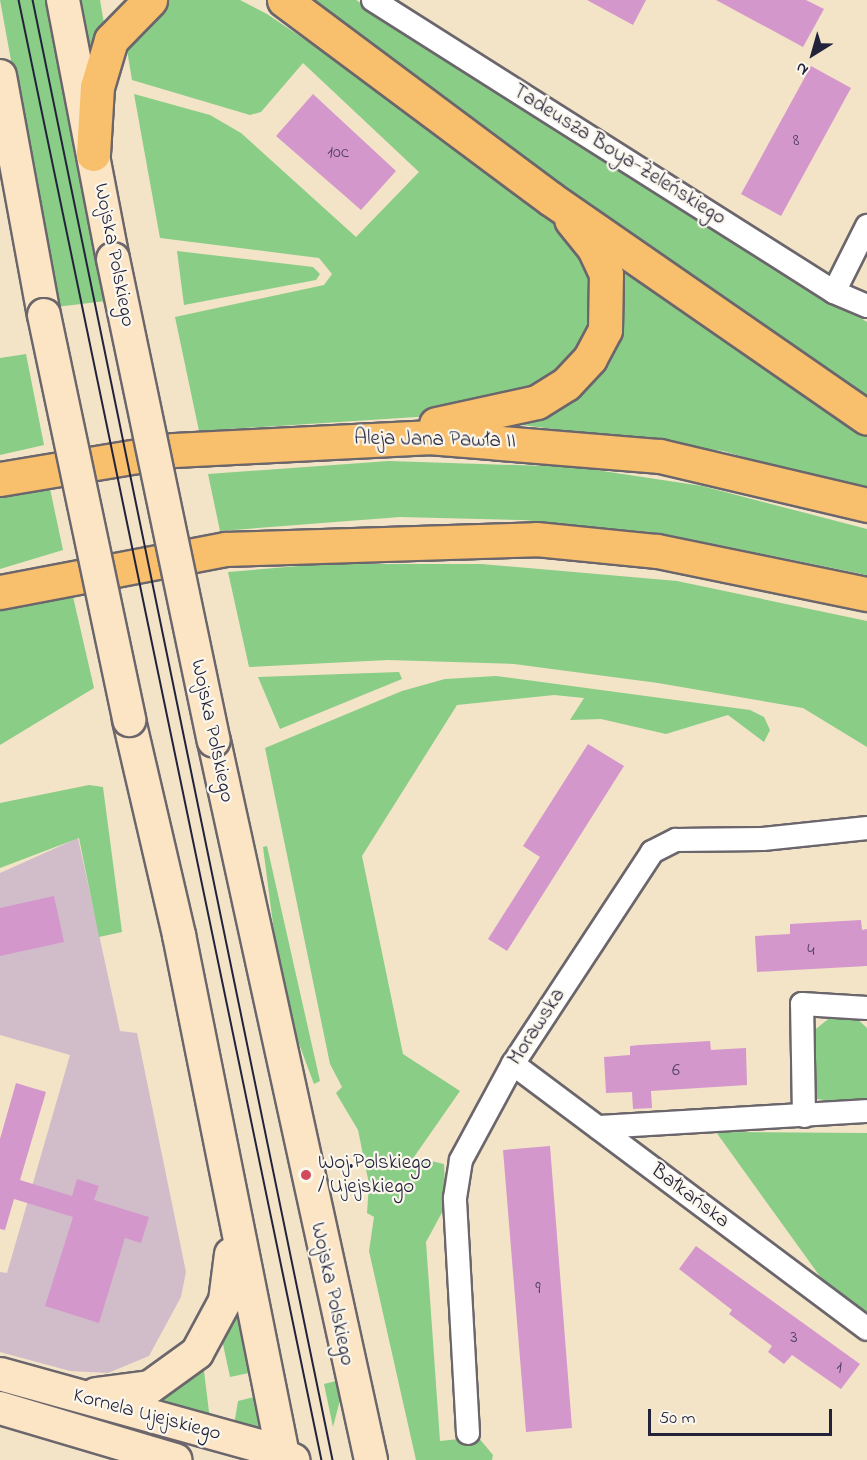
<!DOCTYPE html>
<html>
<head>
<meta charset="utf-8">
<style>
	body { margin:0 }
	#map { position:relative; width:867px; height:1460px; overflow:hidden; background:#f3e4c8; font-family:"Indie Flower",sans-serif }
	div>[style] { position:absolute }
	.industrial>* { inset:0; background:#d1bdca }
	.green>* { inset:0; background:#89cd86 }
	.building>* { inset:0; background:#d497cc }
	.roads { filter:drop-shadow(2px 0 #6b666c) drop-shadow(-2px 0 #6b666c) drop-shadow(0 2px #6b666c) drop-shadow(0 -2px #6b666c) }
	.street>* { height:22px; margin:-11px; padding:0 11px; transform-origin:11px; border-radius:11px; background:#fff }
	.secondary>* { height:32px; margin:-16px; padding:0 16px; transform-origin:16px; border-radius:16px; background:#fce5c4 }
	.primary>* { height:33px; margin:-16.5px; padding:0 16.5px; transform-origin:16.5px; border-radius:16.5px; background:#f8bf6c }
	.tram>* { height:1.5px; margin:-0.75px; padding:0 0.75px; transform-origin:0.75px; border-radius:0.75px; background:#22223b }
	.bridges { filter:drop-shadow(2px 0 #6b666c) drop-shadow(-2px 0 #6b666c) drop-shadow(0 2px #6b666c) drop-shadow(0 -2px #6b666c) }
	.secondary-bridge>* { height:32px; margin:-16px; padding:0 16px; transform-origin:16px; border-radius:16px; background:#fce5c4 }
	.dots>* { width:16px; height:16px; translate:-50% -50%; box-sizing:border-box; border:3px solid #fbf7ec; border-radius:50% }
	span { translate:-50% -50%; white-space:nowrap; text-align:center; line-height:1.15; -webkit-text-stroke:4.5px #fbf7ec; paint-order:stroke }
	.number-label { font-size:18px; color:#4e3f5f }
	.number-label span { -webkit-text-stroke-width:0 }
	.street-label { font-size:21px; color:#22223b }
	.poi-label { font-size:21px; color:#22223b }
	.left { translate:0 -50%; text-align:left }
	.north { position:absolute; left:783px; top:24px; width:60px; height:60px; -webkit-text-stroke:4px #fbf7ec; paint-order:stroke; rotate:217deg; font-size:16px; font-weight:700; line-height:24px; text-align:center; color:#22223b }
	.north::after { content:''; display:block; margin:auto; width:21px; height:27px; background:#22223b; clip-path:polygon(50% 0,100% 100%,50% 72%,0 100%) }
	.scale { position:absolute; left:648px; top:1409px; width:184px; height:27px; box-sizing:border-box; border:3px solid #22223b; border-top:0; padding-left:8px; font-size:18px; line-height:21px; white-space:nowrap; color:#22223b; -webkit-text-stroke:4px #fbf7ec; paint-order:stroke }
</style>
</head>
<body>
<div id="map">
	<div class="industrial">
		<div style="clip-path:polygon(78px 838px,120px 1031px,137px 1033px,186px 1272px,181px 1297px,149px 1356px,108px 1373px,70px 1371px,0 1352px,0 1272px,7px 1273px,70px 1055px,0 1035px,0 873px)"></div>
	</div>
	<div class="green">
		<div style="clip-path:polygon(0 0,46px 0,106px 301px,56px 307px)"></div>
		<div style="clip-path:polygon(78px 0,100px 0,105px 29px,92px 56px)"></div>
		<div style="clip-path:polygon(168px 0,240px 0,267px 14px,400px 104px,572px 237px,589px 267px,593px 317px,584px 344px,544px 389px,463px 414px,199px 431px,175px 317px,324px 285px,332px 274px,319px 258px,160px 238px,134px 94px,210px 115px,241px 133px,356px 237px,419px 172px,303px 63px,261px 112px,250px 115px,132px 80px,125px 38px)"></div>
		<div style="clip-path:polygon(303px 0,356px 0,867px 322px,867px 408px)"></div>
		<div style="clip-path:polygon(599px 234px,867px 434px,867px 493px,723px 451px,522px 425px,572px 398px,603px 362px)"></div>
		<div style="clip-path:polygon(177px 251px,313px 267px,320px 274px,316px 280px,184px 305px)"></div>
		<div style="clip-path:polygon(26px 354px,44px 445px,0 455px,0 358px)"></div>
		<div style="clip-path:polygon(389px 461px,576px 467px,702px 486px,867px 529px,867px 575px,659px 533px,523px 520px,400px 517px,220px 531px,208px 474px)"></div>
		<div style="clip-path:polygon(49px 484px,63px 550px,0 569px,0 494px)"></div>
		<div style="clip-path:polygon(323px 564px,481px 564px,677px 581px,867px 621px,867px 747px,803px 708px,658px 683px,514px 664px,388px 660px,249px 667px,228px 572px)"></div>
		<div style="clip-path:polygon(71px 588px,94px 688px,0 745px,0 611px)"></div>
		<div style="clip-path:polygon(399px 672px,402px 679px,280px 729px,258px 677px)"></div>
		<div style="clip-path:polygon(496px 676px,750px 710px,764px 717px,770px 730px,764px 742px,728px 715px,666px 734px,601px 719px,570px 720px,584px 698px,554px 695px,457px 705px,362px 856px,403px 1054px,460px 1091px,414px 1157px,444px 1164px,446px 1205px,426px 1242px,440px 1441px,478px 1437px,493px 1455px,492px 1460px,416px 1460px,369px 1251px,374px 1217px,367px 1213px,369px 1184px,358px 1130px,336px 1093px,342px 1087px,330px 1064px,265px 748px,402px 691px,445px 679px)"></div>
		<div style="clip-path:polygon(89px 785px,103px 787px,122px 932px,99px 937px,79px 838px,0 868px,0 803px)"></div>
		<div style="clip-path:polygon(267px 846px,320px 1081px,314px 1084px,283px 1001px,263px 847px)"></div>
		<div style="clip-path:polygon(850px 1012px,867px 1028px,867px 1101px,858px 1108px,857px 1099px,849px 1100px,849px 1109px,834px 1110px,834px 1101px,816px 1099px,811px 1033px,833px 1015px)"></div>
		<div style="clip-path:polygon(716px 1132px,867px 1133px,867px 1312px,824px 1282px)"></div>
		<div style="clip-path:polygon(234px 1304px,249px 1373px,230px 1377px,221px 1335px)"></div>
		<div style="clip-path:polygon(203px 1363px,210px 1420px,147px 1399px)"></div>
		<div style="clip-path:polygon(336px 1381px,340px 1400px,333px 1427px,324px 1384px)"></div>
		<div style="clip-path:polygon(254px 1397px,261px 1430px,260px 1432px,234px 1425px,238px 1401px)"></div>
	</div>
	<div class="building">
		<div style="clip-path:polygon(587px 0,646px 0,633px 25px)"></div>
		<div style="clip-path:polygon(716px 0,806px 0,824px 9px,803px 47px)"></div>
		<div style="clip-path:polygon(811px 66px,851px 88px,781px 216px,741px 194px)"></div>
		<div style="clip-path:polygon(313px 94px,396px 171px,361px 210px,276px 136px)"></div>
		<div style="clip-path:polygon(588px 744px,624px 766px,507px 951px,488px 939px,540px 857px,523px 846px)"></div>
		<div style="clip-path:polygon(54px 896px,64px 942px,0 956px,0 908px)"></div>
		<div style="clip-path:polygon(861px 920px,862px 930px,867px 929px,867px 966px,757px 972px,755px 936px,790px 934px,790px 924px)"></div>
		<div style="clip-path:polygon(710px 1041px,711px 1050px,746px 1048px,747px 1085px,651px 1091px,652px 1108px,633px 1109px,632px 1092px,606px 1093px,604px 1057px,630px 1055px,630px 1046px,639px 1045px)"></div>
		<div style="clip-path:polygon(16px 1083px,46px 1092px,20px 1180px,72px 1196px,77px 1179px,99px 1186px,94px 1200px,149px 1217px,141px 1243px,125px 1238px,99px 1323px,45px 1306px,73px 1217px,14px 1199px,5px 1230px,0 1229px,0 1139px)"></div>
		<div style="clip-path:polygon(550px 1146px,572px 1428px,526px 1432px,503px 1150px)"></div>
		<div style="clip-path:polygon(696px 1246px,860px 1364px,841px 1389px,792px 1355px,784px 1364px,768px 1352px,772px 1346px,729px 1314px,732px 1310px,679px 1269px)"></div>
	</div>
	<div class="roads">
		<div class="street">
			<div style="left:373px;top:0;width:546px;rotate:32.35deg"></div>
			<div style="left:834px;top:292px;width:36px;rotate:23deg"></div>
			<div style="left:834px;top:292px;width:74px;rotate:-63.4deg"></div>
			<div style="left:513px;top:1064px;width:442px;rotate:36.8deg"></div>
			<div style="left:804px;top:1116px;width:112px;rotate:-91deg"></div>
			<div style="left:802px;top:1004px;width:65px;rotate:3.5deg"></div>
			<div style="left:598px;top:1127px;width:269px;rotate:-3.4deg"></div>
			<div style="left:468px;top:1433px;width:235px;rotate:-93.2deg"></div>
			<div style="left:455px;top:1198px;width:38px;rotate:-81deg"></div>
			<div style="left:461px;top:1160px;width:109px;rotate:-61.6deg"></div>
			<div style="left:513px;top:1064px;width:254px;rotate:-56.7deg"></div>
			<div style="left:652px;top:852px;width:27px;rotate:-27deg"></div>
			<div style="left:676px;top:840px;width:87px;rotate:-0.7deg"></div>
			<div style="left:763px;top:839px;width:105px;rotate:-6deg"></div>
		</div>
		<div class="secondary">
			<div style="left:63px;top:0;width:264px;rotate:79.1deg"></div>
			<div style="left:0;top:76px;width:243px;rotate:79.6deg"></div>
			<div style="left:129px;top:720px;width:221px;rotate:76.9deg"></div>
			<div style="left:179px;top:935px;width:535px;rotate:78.69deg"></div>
			<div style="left:214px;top:741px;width:736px;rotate:77.68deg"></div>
			<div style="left:0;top:1374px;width:276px;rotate:15.5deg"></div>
			<div style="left:266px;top:1448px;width:30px;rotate:24deg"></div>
			<div style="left:96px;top:1394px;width:54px;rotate:-7.4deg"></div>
			<div style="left:150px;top:1387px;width:58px;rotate:-35.9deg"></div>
			<div style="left:197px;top:1353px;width:59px;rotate:-61.7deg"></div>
			<div style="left:225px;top:1301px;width:47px;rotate:-82.7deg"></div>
			<div style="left:0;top:1408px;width:183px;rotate:16.5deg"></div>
		</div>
		<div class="primary">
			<div style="left:284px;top:0;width:333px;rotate:36.7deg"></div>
			<div style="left:551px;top:199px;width:384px;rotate:34.7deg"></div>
			<div style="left:93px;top:154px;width:67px;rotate:-86.6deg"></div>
			<div style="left:97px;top:87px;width:49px;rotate:-73.4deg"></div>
			<div style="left:111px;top:40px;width:56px;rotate:-45.7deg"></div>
			<div style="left:436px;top:424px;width:103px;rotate:-12.3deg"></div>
			<div style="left:537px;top:402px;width:34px;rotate:-32deg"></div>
			<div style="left:566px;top:384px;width:35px;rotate:-47deg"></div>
			<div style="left:590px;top:358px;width:32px;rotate:-62deg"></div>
			<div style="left:605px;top:330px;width:56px;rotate:-89deg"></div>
			<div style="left:606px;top:274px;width:29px;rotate:-115deg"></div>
			<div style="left:594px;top:248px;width:36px;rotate:-129deg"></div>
			<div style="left:0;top:479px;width:176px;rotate:-9.5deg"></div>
			<div style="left:174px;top:450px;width:254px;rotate:-2.9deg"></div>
			<div style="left:428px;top:437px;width:233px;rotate:4.7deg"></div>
			<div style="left:660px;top:456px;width:213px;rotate:13.3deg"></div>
			<div style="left:0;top:592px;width:229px;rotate:-10.8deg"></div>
			<div style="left:225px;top:549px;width:311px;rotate:-1.8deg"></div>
			<div style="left:536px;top:539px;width:122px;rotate:5.7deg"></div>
			<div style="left:657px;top:551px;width:214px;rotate:11.6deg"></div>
		</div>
	</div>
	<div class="tram">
		<div style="left:19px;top:0;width:1491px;rotate:78.28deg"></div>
		<div style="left:33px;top:0;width:1491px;rotate:78.39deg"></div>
	</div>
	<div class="bridges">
		<div class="secondary-bridge">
			<div style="left:113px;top:259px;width:492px;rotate:78.2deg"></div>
			<div style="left:44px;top:315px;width:414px;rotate:78.1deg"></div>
		</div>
	</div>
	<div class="dots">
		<div style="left:306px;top:1175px;background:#d1495b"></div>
	</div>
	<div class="number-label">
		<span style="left:796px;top:141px">8</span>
		<span style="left:338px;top:153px">10c</span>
		<span style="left:811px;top:951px">4</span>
		<span style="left:676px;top:1071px">6</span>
		<span style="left:538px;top:1289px">9</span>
		<span style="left:794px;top:1338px">3</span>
		<span style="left:839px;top:1368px">1</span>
	</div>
	<div class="street-label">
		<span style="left:619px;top:155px;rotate:32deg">Tadeusza Boya-Żeleńskiego</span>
		<span style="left:114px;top:255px;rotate:79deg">Wojska Polskiego</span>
		<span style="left:435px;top:440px;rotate:1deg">Aleja Jana Pawła II</span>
		<span style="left:212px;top:731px;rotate:78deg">Wojska Polskiego</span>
		<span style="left:537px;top:1027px;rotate:-57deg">Morawska</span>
		<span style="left:690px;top:1196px;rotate:37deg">Bałkańska</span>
		<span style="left:332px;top:1294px;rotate:78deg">Wojska Polskiego</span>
		<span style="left:147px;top:1415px;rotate:15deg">Kornela Ujejskiego</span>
	</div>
	<div class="poi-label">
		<span class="left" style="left:318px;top:1175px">Woj.Polskiego<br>/ Ujejskiego</span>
	</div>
	<div class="north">N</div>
	<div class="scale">50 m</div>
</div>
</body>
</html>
